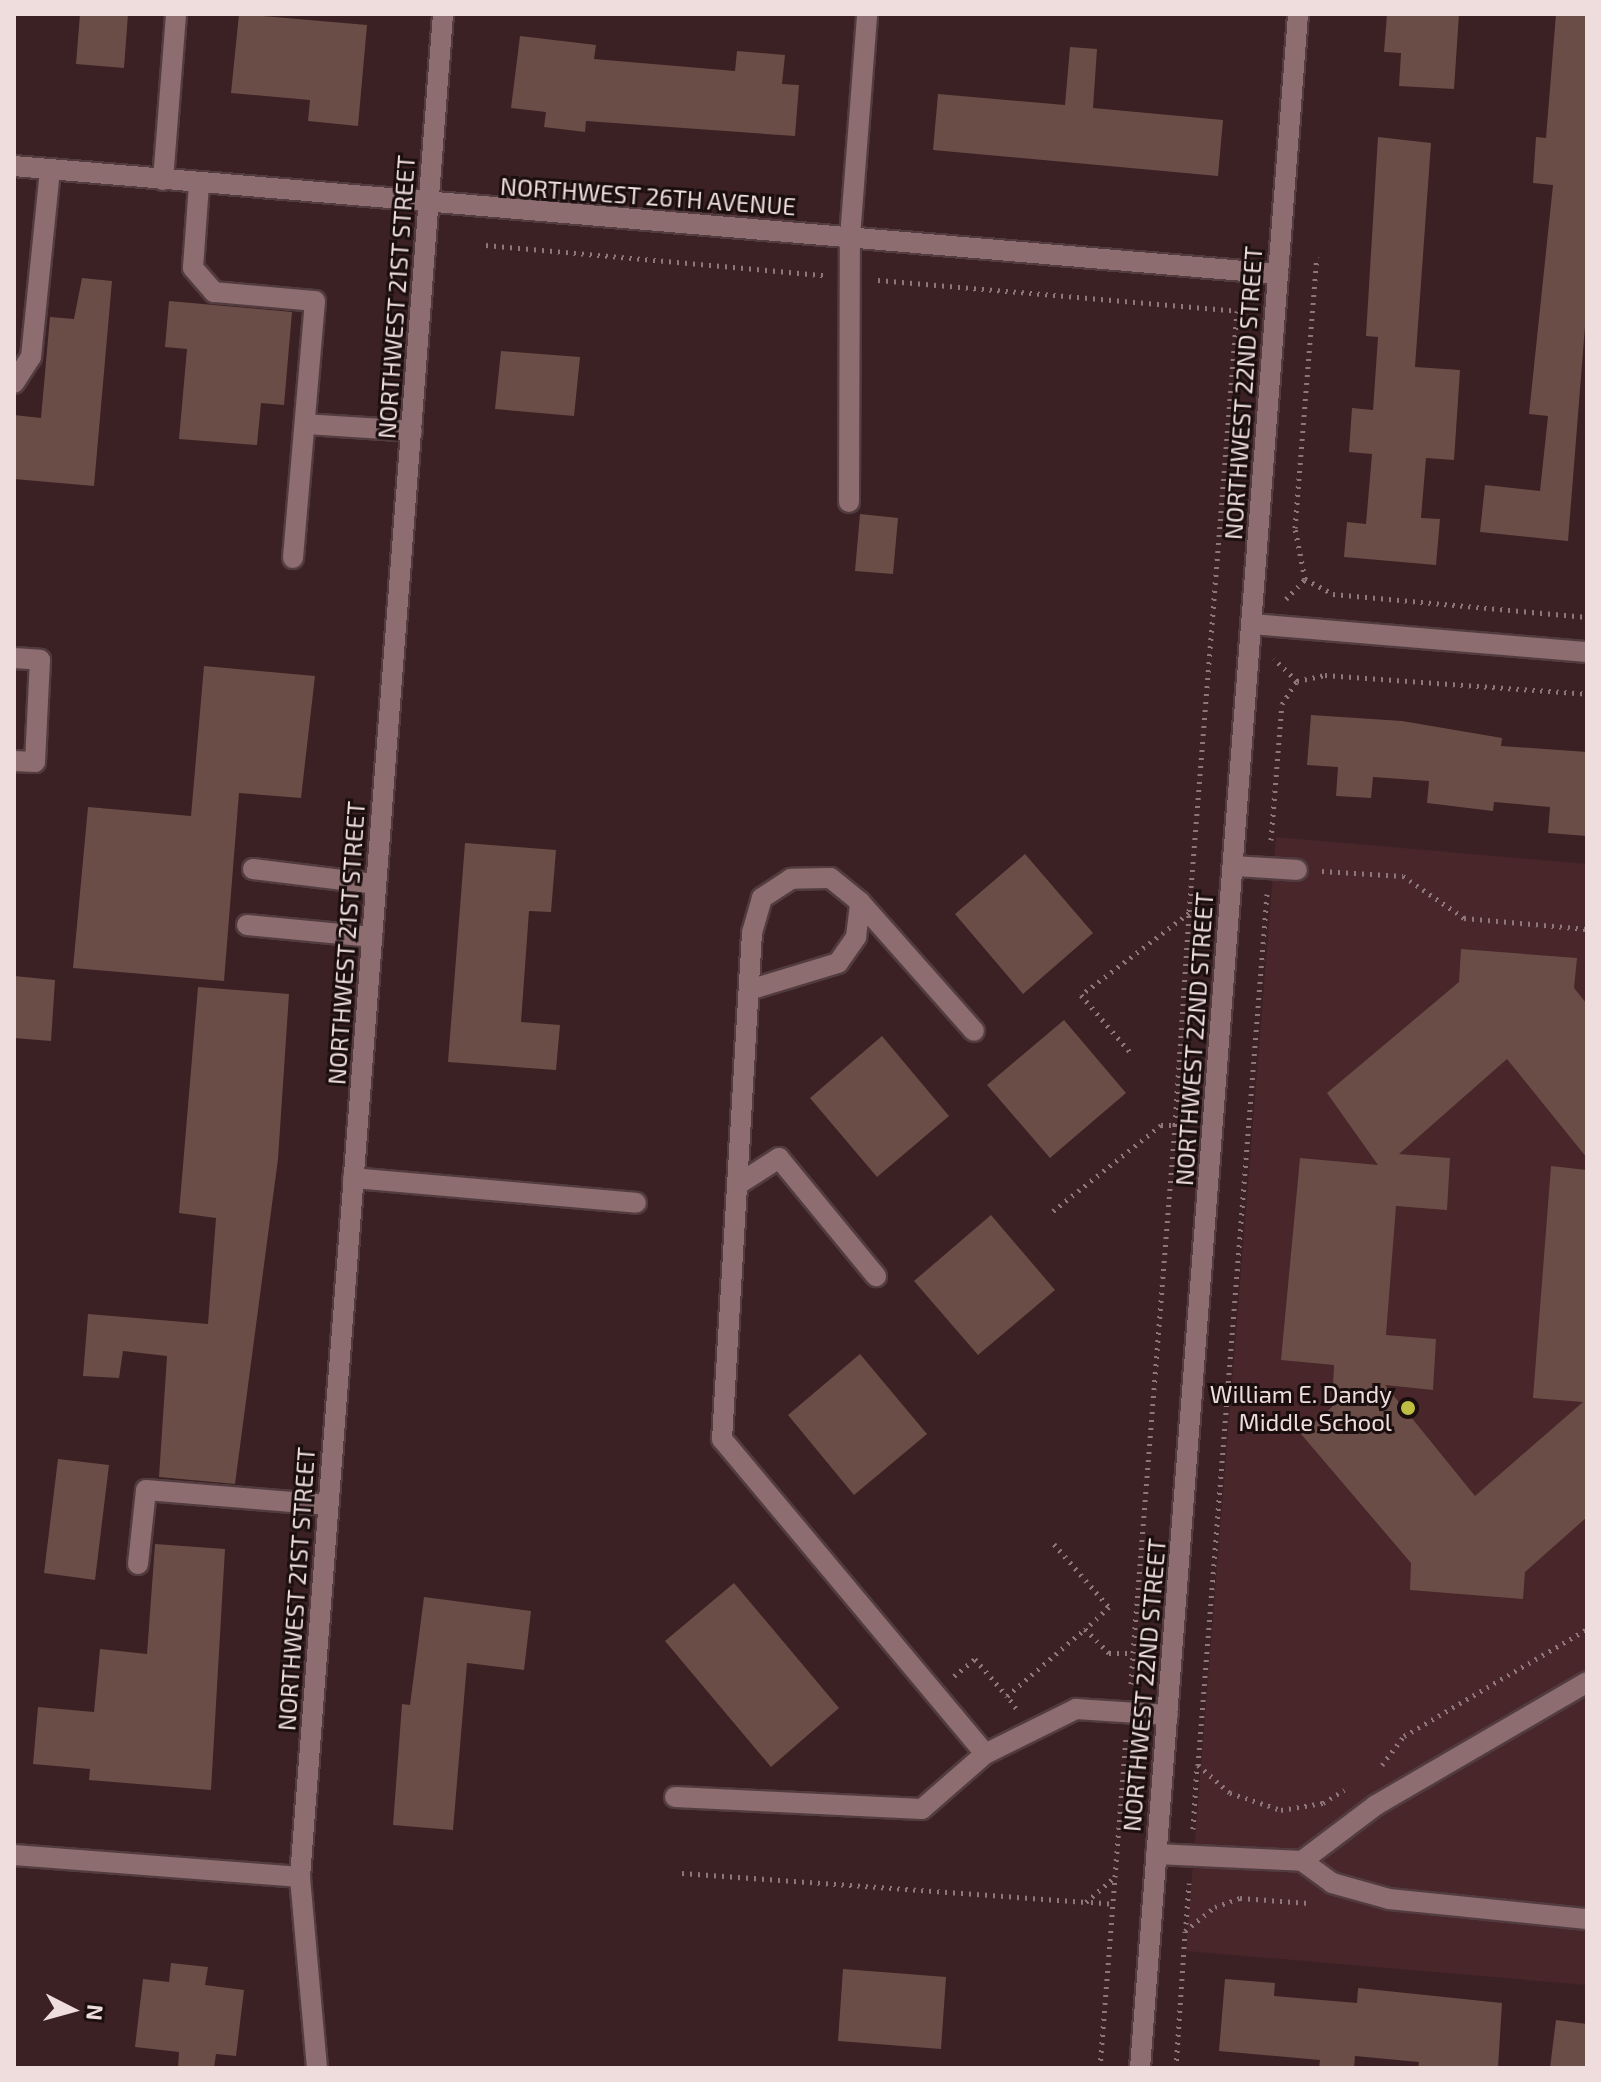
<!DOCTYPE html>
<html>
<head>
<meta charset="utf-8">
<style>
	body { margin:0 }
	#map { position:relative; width:1601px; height:2082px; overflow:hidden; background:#3b2123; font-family:"Exo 2",sans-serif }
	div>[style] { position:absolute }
	.built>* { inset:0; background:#48262a }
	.building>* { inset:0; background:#6b4d47 }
	.path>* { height:5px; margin-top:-2.5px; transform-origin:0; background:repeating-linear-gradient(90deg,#8d7779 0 2px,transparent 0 8px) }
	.roads { filter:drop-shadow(2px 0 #523c3f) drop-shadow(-2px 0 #523c3f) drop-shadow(0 2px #523c3f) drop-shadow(0 -2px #523c3f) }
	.minor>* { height:20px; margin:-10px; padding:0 10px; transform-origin:10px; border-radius:10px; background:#8d6d6f }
	.dots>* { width:22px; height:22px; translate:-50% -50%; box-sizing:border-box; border:4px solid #1a0e0f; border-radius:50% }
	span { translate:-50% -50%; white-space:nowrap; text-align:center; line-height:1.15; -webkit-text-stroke:6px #1a0e0f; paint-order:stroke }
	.street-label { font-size:24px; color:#efddde }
	.poi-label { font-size:24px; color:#efddde }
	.right { translate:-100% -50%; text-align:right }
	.frame { position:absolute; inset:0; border:16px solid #efddde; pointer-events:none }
	.north { position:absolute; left:32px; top:1970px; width:80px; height:80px; -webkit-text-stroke:6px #1a0e0f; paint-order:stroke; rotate:96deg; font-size:22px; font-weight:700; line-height:32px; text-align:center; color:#efddde }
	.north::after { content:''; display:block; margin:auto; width:28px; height:36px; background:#efddde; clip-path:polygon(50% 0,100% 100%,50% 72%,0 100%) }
</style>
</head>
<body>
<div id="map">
	<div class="built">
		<div style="clip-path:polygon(1276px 837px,1587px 864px,1587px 1985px,1186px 1951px)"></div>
	</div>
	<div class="building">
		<div style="clip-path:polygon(80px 14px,128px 14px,124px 68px,76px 64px)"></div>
		<div style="clip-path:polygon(239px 14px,367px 25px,358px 126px,308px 121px,310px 100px,231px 93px)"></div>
		<div style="clip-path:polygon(1387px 14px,1459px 14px,1454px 89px,1399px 86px,1401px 53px,1384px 52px)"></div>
		<div style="clip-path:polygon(1556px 14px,1587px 14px,1587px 301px,1568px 541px,1480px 532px,1485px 485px,1540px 491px,1548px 416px,1529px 414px,1553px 185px,1533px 183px,1536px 137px,1546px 138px)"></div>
		<div style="clip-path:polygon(520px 36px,596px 45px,594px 59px,735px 71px,737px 51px,785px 55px,782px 84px,799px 85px,795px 136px,586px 121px,585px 132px,544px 127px,546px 112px,511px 108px)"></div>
		<div style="clip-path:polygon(1070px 47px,1097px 49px,1093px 108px,1223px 120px,1218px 176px,933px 150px,938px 94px,1065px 105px)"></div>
		<div style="clip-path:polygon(1378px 137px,1431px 143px,1415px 367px,1460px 370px,1454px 460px,1426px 458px,1421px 518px,1440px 519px,1436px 565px,1344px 557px,1347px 522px,1366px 524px,1372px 454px,1349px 452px,1352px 408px,1373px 410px,1378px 337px,1366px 336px)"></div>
		<div style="clip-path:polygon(82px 278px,112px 281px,94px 486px,14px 479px,14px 415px,41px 418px,50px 317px,74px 319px)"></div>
		<div style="clip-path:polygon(169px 301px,292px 312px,284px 405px,261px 403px,257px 445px,179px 439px,187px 349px,165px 347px)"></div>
		<div style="clip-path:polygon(501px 351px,580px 357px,574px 416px,495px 409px)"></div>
		<div style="clip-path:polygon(860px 514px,898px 518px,893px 574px,855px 571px)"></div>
		<div style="clip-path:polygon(204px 666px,315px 676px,301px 798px,239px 793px,224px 981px,73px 968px,88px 807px,191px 816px)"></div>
		<div style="clip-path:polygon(1311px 715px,1402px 721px,1502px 738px,1501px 746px,1587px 752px,1587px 836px,1548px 833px,1550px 807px,1494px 802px,1493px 811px,1427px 803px,1429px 781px,1373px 777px,1371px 798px,1336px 796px,1338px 767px,1307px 765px)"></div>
		<div style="clip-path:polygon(465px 843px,556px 850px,551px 912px,529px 911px,521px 1022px,560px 1025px,556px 1070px,448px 1062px)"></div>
		<div style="clip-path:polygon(1025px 854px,1093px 933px,1023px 994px,955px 914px)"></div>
		<div style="clip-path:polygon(1461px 949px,1577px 958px,1574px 988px,1587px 1004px,1587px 1158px,1507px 1059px,1399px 1154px,1450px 1158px,1447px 1210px,1396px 1206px,1386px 1335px,1436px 1339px,1433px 1390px,1385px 1385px,1475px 1496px,1583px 1402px,1533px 1398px,1551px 1166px,1587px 1170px,1587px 1517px,1525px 1572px,1523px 1599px,1410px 1590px,1411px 1563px,1301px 1434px,1332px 1407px,1334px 1365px,1281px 1360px,1300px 1158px,1378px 1165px,1327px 1093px,1459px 982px)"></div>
		<div style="clip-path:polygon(14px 976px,55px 980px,51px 1041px,14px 1038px)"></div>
		<div style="clip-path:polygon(198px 987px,289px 994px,278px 1159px,235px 1484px,159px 1477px,167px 1356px,123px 1351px,119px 1378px,83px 1376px,88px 1314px,208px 1324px,216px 1218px,179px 1213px)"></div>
		<div style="clip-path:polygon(1064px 1020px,1126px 1093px,1050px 1158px,987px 1085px)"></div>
		<div style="clip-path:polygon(882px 1036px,949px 1116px,877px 1177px,810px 1098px)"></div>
		<div style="clip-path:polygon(991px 1215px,1055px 1290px,978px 1355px,914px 1281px)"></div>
		<div style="clip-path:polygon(860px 1354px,927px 1434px,854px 1495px,788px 1415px)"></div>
		<div style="clip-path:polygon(58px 1459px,109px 1465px,95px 1580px,44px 1573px)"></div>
		<div style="clip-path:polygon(155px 1544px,225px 1549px,211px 1790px,89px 1780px,90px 1769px,33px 1764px,38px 1707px,94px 1712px,100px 1649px,147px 1654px)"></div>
		<div style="clip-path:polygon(734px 1583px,839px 1708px,771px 1767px,665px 1641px)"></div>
		<div style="clip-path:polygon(424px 1597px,531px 1611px,524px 1670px,467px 1663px,453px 1830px,393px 1825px,402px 1704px,410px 1705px)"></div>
		<div style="clip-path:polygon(171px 1963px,208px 1967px,205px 1985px,244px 1990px,236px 2056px,216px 2054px,214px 2068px,178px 2068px,179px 2052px,135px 2047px,143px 1979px,169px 1982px)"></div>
		<div style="clip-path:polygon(843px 1969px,946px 1977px,941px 2049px,838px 2041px)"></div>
		<div style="clip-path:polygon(1225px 1979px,1275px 1983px,1274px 1996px,1357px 2003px,1358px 1988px,1502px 2003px,1498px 2068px,1418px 2068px,1419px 2062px,1355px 2056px,1354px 2068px,1319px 2068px,1320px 2060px,1219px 2051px)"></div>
		<div style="clip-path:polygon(1556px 2020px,1587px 2024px,1587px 2068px,1550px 2068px)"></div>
	</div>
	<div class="path">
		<div style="left:486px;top:245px;width:339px;rotate:5.1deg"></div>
		<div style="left:878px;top:280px;width:360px;rotate:4.9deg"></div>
		<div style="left:1237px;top:311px;width:604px;rotate:94.56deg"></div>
		<div style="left:1189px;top:913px;width:136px;rotate:142.8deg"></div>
		<div style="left:1081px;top:995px;width:75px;rotate:49.3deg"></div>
		<div style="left:1305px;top:579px;width:52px;rotate:-101.1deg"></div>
		<div style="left:1295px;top:528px;width:272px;rotate:-85.4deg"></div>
		<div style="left:1286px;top:599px;width:28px;rotate:-46deg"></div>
		<div style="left:1305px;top:579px;width:32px;rotate:28deg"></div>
		<div style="left:1333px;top:594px;width:255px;rotate:5.2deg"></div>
		<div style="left:1297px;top:681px;width:29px;rotate:-12deg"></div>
		<div style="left:1325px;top:675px;width:263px;rotate:4.1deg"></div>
		<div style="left:1271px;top:840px;width:136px;rotate:-85.4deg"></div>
		<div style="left:1282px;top:704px;width:27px;rotate:-57deg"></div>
		<div style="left:1297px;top:681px;width:32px;rotate:-136deg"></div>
		<div style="left:1322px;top:871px;width:81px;rotate:3.5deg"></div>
		<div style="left:1403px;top:876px;width:74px;rotate:34.5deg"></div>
		<div style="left:1464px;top:918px;width:123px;rotate:5.1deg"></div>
		<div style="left:1267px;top:894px;width:874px;rotate:94.53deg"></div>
		<div style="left:1198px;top:1765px;width:43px;rotate:41.2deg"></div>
		<div style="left:1230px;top:1793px;width:54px;rotate:18.4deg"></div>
		<div style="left:1281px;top:1810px;width:43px;rotate:-9.5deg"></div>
		<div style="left:1323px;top:1803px;width:25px;rotate:-32deg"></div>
		<div style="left:1053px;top:1211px;width:138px;rotate:-38.5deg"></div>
		<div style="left:1161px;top:1125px;width:14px"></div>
		<div style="left:1175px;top:1125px;width:212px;rotate:-86.2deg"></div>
		<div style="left:1054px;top:1544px;width:84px;rotate:48.9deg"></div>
		<div style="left:1109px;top:1607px;width:33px;rotate:137deg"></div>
		<div style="left:954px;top:1676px;width:27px;rotate:-39deg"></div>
		<div style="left:975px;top:1659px;width:49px;rotate:49.1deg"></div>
		<div style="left:1131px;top:1684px;width:31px;rotate:-86deg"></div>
		<div style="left:1016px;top:1708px;width:15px;rotate:-127deg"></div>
		<div style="left:1007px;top:1696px;width:103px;rotate:-40.7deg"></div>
		<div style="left:1085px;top:1629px;width:34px;rotate:45deg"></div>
		<div style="left:1109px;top:1653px;width:24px"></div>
		<div style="left:1133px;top:1653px;width:530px;rotate:-85.45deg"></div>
		<div style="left:1382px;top:1765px;width:36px;rotate:-53deg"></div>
		<div style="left:1404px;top:1736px;width:212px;rotate:-30.3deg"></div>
		<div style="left:1193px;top:1829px;width:64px;rotate:-86.4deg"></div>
		<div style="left:682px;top:1873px;width:405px;rotate:4.1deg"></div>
		<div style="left:1086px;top:1902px;width:38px;rotate:-41deg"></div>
		<div style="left:1115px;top:1877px;width:139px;rotate:-85.5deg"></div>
		<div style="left:1091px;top:1902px;width:21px;rotate:5deg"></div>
		<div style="left:1186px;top:1924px;width:41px;rotate:-85.8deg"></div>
		<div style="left:1185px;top:1931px;width:38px;rotate:-39deg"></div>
		<div style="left:1215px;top:1907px;width:27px;rotate:-20deg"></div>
		<div style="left:1240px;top:1898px;width:69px;rotate:4.1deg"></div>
		<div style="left:1100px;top:2068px;width:191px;rotate:-85.5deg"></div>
		<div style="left:1176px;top:2068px;width:137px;rotate:-86.2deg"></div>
	</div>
	<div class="roads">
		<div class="minor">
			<div style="left:14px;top:166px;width:1269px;rotate:4.88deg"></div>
			<div style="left:163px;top:180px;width:167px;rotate:-85.5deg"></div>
			<div style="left:199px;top:184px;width:84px;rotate:94.1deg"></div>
			<div style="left:193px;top:268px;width:32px;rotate:49deg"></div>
			<div style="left:214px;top:292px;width:101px;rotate:5.1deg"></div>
			<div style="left:315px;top:301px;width:258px;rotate:94.9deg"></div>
			<div style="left:14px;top:383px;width:31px;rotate:-57deg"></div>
			<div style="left:31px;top:357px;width:188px;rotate:-84.2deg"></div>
			<div style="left:305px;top:424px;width:107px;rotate:3.7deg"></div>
			<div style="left:849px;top:502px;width:265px;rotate:-89.8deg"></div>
			<div style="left:850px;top:237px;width:224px;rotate:-85.6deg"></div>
			<div style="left:1253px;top:624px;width:335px;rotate:4.8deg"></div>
			<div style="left:14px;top:658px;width:26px;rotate:4deg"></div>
			<div style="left:40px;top:660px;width:102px;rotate:92.8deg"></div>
			<div style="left:35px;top:762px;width:21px;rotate:-177deg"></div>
			<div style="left:1234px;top:866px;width:63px;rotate:3.6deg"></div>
			<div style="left:253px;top:869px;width:124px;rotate:7deg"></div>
			<div style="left:860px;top:902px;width:172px;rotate:48.5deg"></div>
			<div style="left:247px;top:925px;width:126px;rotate:5.5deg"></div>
			<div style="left:749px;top:990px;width:93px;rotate:-16.9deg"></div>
			<div style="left:838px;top:963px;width:32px;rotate:-55deg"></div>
			<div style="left:856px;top:937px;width:35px;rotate:-83deg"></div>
			<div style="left:860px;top:902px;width:38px;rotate:-141deg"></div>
			<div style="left:830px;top:878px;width:39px;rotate:179deg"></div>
			<div style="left:791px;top:879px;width:35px;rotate:147deg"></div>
			<div style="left:762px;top:898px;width:36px;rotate:106deg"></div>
			<div style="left:752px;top:933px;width:507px;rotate:93.39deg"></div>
			<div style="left:722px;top:1439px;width:410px;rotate:50.1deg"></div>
			<div style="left:353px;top:1178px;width:284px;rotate:5deg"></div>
			<div style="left:737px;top:1185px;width:50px;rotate:-32.7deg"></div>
			<div style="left:779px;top:1158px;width:153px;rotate:50.6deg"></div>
			<div style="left:138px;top:1564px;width:74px;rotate:-83.8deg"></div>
			<div style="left:146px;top:1490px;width:183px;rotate:4.7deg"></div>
			<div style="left:675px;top:1797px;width:247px;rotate:2.8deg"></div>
			<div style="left:922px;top:1809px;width:84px;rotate:-41.1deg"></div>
			<div style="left:985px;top:1754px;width:102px;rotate:-26.3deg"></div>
			<div style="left:1076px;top:1709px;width:92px;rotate:3.7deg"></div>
			<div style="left:1156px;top:1854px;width:146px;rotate:2.7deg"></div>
			<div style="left:1302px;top:1861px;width:37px;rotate:36deg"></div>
			<div style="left:1332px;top:1883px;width:59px;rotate:15.7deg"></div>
			<div style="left:1389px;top:1899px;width:199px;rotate:5.8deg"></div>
			<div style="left:14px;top:1855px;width:287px;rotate:4.4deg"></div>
			<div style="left:1302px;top:1861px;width:93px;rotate:-37.1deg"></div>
			<div style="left:1376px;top:1805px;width:244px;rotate:-30.2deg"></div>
			<div style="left:317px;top:2068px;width:192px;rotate:-95.1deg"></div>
			<div style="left:300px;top:1877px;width:1868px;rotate:-85.61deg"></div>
			<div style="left:1140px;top:2068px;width:2060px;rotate:-85.6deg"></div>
		</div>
	</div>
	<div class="dots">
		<div style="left:1408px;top:1408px;background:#bebf42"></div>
	</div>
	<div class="street-label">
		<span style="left:648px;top:196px;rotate:4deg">NORTHWEST 26TH AVENUE</span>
		<span style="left:396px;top:297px;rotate:-86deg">NORTHWEST 21ST STREET</span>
		<span style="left:1243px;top:393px;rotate:-86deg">NORTHWEST 22ND STREET</span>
		<span style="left:346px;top:943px;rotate:-86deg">NORTHWEST 21ST STREET</span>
		<span style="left:1194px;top:1039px;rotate:-86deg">NORTHWEST 22ND STREET</span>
		<span style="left:296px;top:1589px;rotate:-86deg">NORTHWEST 21ST STREET</span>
		<span style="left:1144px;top:1685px;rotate:-85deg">NORTHWEST 22ND STREET</span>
	</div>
	<div class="poi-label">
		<span class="right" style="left:1392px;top:1408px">William E. Dandy<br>Middle School</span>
	</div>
	<div class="frame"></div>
	<div class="north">N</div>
</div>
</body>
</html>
